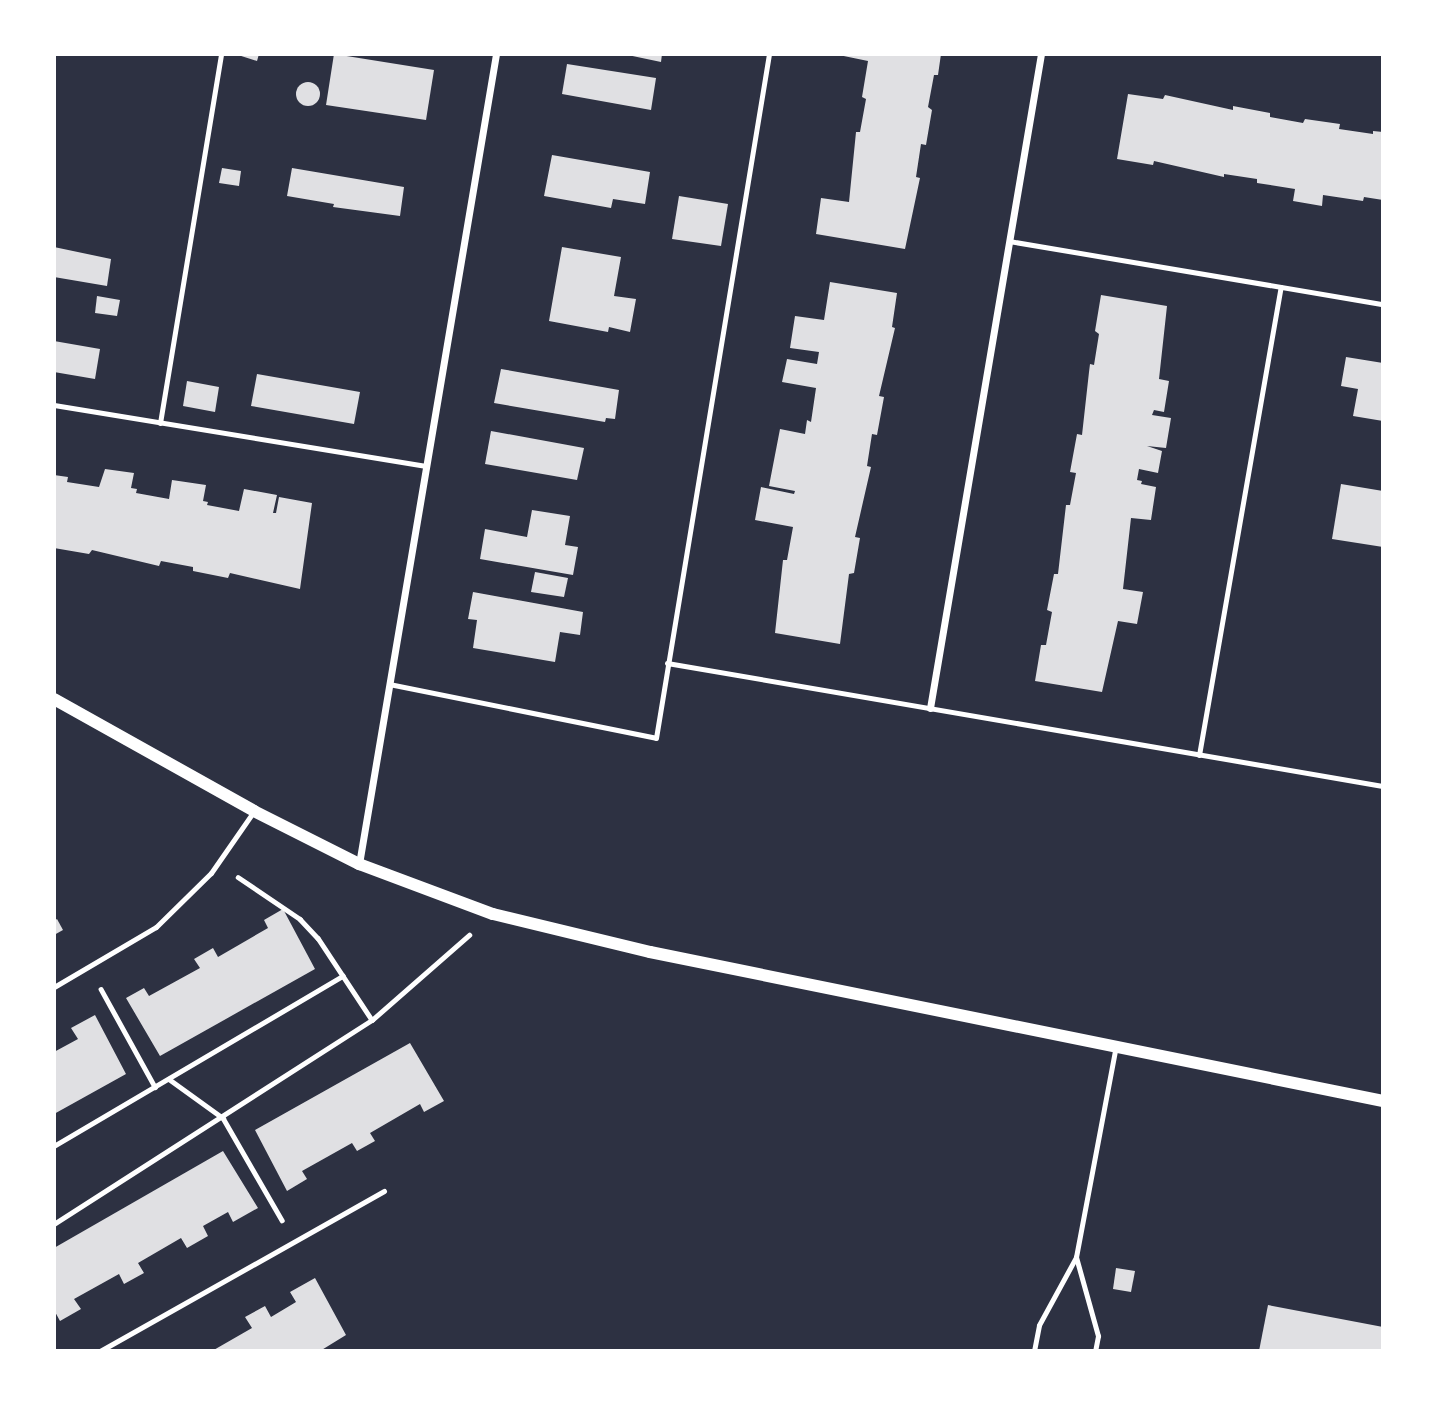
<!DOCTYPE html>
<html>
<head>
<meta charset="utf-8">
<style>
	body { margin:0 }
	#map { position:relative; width:1437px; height:1405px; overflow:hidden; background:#2d3142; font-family:"Fira Sans",sans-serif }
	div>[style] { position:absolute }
	.building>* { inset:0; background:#e0e0e3 }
	.round { border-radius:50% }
	.path>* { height:4.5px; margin:-2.25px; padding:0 2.25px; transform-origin:2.25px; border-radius:2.25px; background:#fff }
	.service>* { height:5px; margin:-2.5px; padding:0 2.5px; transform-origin:2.5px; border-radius:2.5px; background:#fff }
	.minor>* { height:7px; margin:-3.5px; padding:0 3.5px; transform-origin:3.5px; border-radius:3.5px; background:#fff }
	.tertiary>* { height:12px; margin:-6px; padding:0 6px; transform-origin:6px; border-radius:6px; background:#fff }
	span { translate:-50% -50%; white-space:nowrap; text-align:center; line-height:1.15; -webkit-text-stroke:5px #fff; paint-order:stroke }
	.frame { position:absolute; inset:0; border:56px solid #fff; pointer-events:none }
</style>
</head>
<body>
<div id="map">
	<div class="building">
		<div style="clip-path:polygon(235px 54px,259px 54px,257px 61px)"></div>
		<div style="clip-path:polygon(334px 54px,434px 70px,426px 120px,326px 105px)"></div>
		<div style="clip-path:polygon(623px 54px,662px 54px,661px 62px)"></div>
		<div style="clip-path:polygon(834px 54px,941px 54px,938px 75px,934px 75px,928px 107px,932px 110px,926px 145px,921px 144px,916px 177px,920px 178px,905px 249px,816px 234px,821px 198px,849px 202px,856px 132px,860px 132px,866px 99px,862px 97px,868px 61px)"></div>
		<div style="clip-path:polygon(567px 64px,656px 78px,651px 110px,562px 94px)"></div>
		<div class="round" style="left:296px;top:82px;width:24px;height:24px"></div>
		<div style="clip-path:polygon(1128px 94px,1163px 99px,1165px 95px,1233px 110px,1233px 106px,1270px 113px,1270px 117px,1303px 123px,1305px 119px,1340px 124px,1339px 129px,1373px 134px,1373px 131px,1383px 132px,1383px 200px,1364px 197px,1363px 201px,1323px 195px,1322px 206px,1293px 201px,1295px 189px,1257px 183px,1257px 179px,1224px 174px,1224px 177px,1154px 161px,1153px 165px,1117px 159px)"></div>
		<div style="clip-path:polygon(552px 155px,650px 172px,645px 204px,613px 199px,611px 208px,544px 196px)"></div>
		<div style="clip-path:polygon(222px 168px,241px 171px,239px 186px,219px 183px)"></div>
		<div style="clip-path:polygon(292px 168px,404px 187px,400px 216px,333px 207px,334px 204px,287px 196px)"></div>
		<div style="clip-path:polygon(679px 196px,728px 204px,721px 246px,672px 239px)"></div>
		<div style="clip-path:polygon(54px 247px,111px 259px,107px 286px,54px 277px)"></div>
		<div style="clip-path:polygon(562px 247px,621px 257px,614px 296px,636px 299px,630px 332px,609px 327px,608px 332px,549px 321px)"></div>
		<div style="clip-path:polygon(830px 282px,897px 293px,892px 327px,895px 328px,879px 396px,884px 397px,877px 435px,872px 434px,867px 466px,871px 467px,855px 537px,860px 538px,854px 573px,849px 574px,840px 644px,775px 633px,783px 560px,787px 560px,793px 527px,755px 520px,761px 487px,794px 494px,795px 491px,769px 486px,780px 429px,805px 434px,807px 420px,811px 422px,816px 388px,782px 382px,787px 359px,817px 364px,819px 352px,790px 348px,795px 316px,824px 320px)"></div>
		<div style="clip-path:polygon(1101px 295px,1167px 306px,1159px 379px,1169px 381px,1164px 412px,1154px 410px,1152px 415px,1171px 418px,1166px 448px,1147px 446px,1162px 451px,1158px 473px,1139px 469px,1137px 480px,1142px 481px,1141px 484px,1156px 487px,1151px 520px,1131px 518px,1123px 589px,1143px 592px,1137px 624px,1118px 621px,1102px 692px,1035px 681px,1041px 645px,1046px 645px,1052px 612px,1047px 610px,1054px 574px,1058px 574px,1066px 505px,1070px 505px,1076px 473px,1070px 472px,1077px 434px,1082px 435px,1089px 372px,1090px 364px,1094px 365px,1099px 334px,1095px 331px)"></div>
		<div style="clip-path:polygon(97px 296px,120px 300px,117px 316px,95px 313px)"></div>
		<div style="clip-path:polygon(54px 341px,100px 349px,95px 379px,54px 372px)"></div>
		<div style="clip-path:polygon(1346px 357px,1383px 363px,1383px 421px,1353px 416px,1358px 389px,1341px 386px)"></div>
		<div style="clip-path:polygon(501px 369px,619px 390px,615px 419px,606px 418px,605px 422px,494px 403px)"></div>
		<div style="clip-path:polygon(257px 374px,360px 392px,354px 424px,251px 406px)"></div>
		<div style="clip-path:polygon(187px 381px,219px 387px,215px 412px,183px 406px)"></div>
		<div style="clip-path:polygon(491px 431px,584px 448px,577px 480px,485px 464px)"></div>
		<div style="clip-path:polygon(105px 469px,134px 473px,131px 488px,137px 489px,136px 493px,169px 499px,172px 480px,206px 485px,203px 501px,208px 502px,207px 505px,239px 511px,244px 489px,277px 495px,273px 513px,276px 513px,279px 497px,312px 503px,300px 589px,230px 573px,228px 578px,193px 571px,193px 567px,161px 561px,159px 566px,92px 550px,89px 554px,54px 548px,54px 475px,68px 477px,67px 482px,99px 487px)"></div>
		<div style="clip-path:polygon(1341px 484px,1383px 491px,1383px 547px,1332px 539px)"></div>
		<div style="clip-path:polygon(532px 510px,570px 516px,565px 545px,578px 547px,573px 575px,480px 559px,485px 529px,527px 537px)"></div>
		<div style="clip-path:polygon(535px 572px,568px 578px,564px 597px,531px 592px)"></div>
		<div style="clip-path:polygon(473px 592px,583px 612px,580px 635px,560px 632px,555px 662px,473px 648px,477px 620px,468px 619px)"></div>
		<div style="clip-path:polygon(283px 909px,315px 969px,160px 1056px,126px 998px,144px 988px,149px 996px,200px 968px,194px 959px,213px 948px,218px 957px,268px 928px,264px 920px)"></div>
		<div style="clip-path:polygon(57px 919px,63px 930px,54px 935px,54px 921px)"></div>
		<div style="clip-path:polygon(95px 1015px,126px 1074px,54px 1114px,54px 1052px,78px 1039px,71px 1028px)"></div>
		<div style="clip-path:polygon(410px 1043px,444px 1101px,424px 1112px,420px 1104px,370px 1133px,375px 1141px,357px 1151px,352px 1143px,302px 1171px,307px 1179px,287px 1191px,255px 1130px)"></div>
		<div style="clip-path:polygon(223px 1151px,258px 1208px,233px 1222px,228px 1212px,203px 1226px,208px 1236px,187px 1248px,181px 1238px,138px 1263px,144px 1273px,124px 1284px,119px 1274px,74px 1299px,81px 1309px,60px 1321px,54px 1310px,54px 1248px)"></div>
		<div style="clip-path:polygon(1116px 1268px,1135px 1271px,1131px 1292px,1113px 1289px)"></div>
		<div style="clip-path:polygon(315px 1278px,346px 1335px,320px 1351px,212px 1351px,252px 1328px,245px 1317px,265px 1306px,271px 1317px,296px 1302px,290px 1292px)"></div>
		<div style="clip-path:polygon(1268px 1305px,1383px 1327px,1383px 1351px,1259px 1351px)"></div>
	</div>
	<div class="path">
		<div style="left:238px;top:877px;width:75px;rotate:34.1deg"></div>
		<div style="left:300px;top:919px;width:26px;rotate:47deg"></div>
		<div style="left:318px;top:938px;width:98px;rotate:56.6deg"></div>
		<div style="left:101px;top:989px;width:112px;rotate:61.1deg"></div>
		<div style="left:169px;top:1079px;width:67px;rotate:35.8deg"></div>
		<div style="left:223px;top:1118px;width:118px;rotate:60deg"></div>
		<div style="left:54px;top:1146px;width:335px;rotate:-30.5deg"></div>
		<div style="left:54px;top:1224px;width:378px;rotate:-32.7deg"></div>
		<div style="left:372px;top:1020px;width:129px;rotate:-41.2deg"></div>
	</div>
	<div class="service">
		<div style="left:1009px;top:241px;width:379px;rotate:9.6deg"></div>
		<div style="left:54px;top:405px;width:377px;rotate:9.3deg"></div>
		<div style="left:160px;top:423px;width:374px;rotate:-80.6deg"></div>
		<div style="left:667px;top:663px;width:726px;rotate:9.75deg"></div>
		<div style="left:389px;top:684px;width:272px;rotate:11.4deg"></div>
		<div style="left:656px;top:738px;width:693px;rotate:-80.62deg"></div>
		<div style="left:1199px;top:755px;width:475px;rotate:-80.1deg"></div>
		<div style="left:54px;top:987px;width:118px;rotate:-30.5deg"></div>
		<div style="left:156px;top:927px;width:77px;rotate:-44.5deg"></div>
		<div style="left:211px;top:873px;width:75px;rotate:-55.3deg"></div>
		<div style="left:1076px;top:1257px;width:82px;rotate:74.4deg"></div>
		<div style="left:1098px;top:1336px;width:15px;rotate:101deg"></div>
		<div style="left:100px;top:1351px;width:326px;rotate:-29.4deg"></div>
		<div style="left:1034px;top:1351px;width:26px;rotate:-79deg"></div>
		<div style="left:1039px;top:1325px;width:77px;rotate:-61.4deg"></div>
		<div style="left:1076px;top:1257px;width:215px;rotate:-79.3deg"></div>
	</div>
	<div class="minor">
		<div style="left:930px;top:708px;width:663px;rotate:-80.37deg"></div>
		<div style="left:359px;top:864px;width:822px;rotate:-80.4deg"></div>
	</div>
	<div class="tertiary">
		<div style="left:54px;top:699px;width:229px;rotate:29.2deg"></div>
		<div style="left:254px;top:811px;width:118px;rotate:26.8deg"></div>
		<div style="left:359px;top:864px;width:143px;rotate:20.5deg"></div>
		<div style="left:493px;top:914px;width:162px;rotate:13.6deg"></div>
		<div style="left:650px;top:952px;width:748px;rotate:11.49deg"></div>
	</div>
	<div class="frame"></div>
</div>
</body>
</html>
